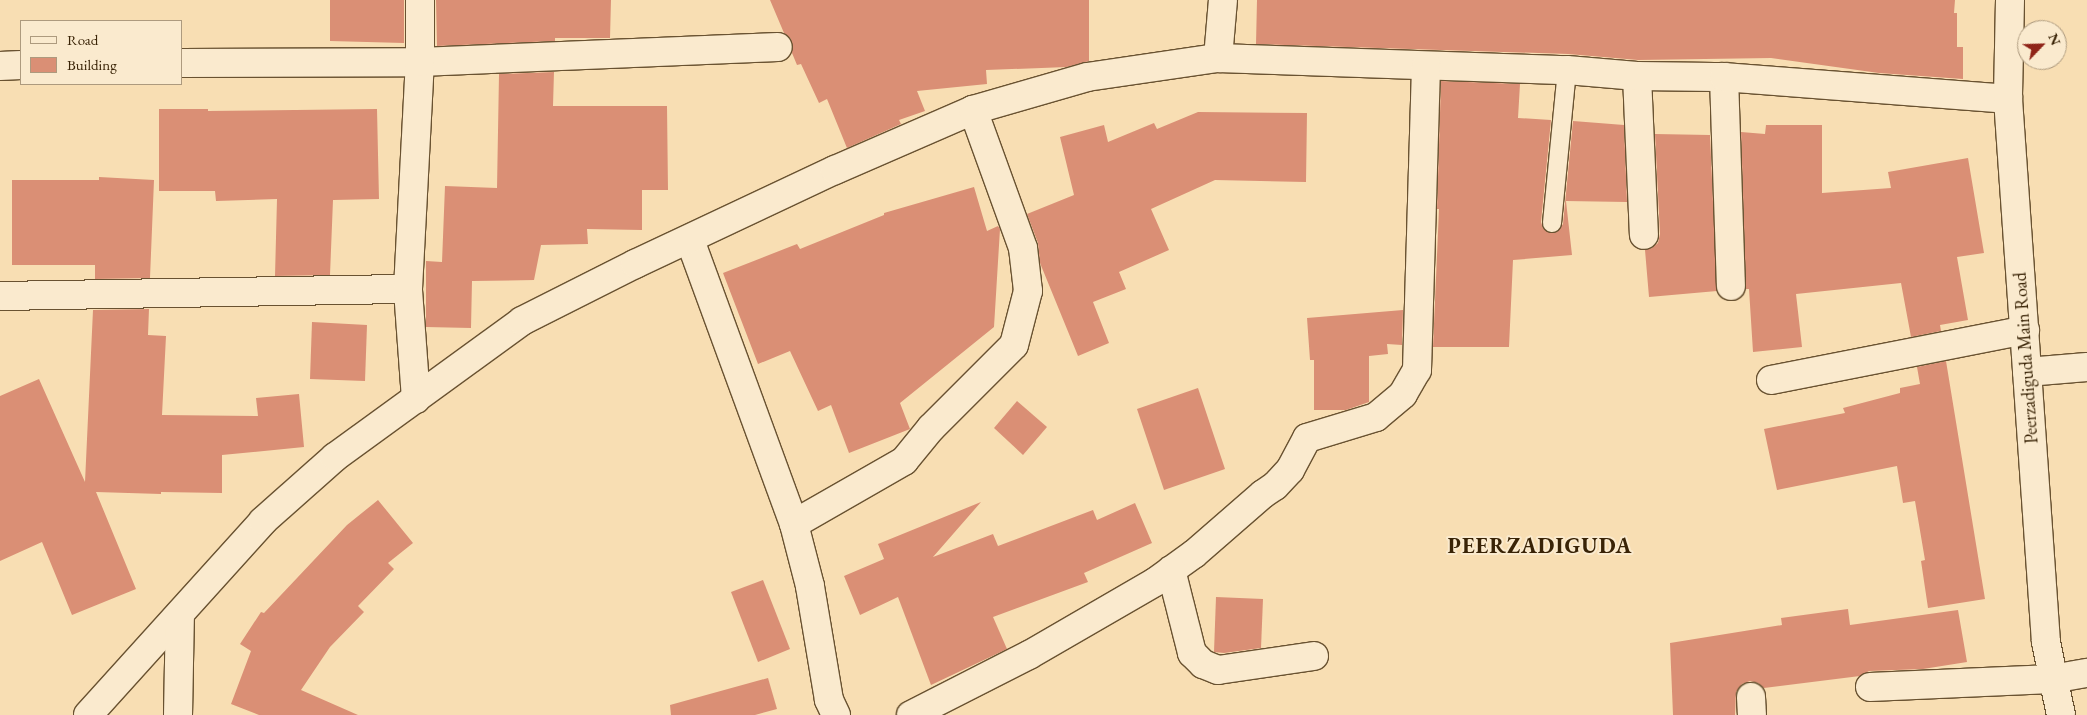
<!DOCTYPE html>
<html>
<head>
<meta charset="utf-8">
<style>
	body { margin:0 }
	#map { position:relative; width:2087px; height:715px; overflow:hidden; background:#f8deb3; font-family:"EB Garamond",serif }
	div>[style] { position:absolute }
	.building>* { inset:0; background:#da8f75 }
	.roads { filter:drop-shadow(1px 0 #695231) drop-shadow(-1px 0 #695231) drop-shadow(0 1px #695231) drop-shadow(0 -1px #695231) }
	.lane>* { height:18px; margin:-9px; padding:0 9px; transform-origin:9px; border-radius:9px; background:#faeace }
	.street>* { height:28px; margin:-14px; padding:0 14px; transform-origin:14px; border-radius:14px; background:#faeace }
	.secondary>* { height:28px; margin:-14px; padding:0 14px; transform-origin:14px; border-radius:14px; background:#faeace }
	span { translate:-50% -50%; white-space:nowrap; text-align:center; line-height:1.15; -webkit-text-stroke:4px #faeace; paint-order:stroke }
	.street-label { font-size:18px; color:#392306 }
	.district-label { font-size:22px; color:#392306; font-weight:700; letter-spacing:1px }
	.legend { position:absolute; left:20px; top:20px; width:162px; height:65px; box-sizing:border-box; background:#faeace; border:1px solid #ad9a7e; margin:0; padding:6px 9px; list-style:none; font-size:15px; color:#392306 }
	.legend li { display:flex; align-items:center; gap:10px; height:25px }
	.legend b { width:25px; border:1px solid #ad9a7e }
	.north { position:absolute; left:2017px; top:20px; width:50px; height:50px; box-sizing:border-box; background:#faeace; border:1px solid #ad9a7e; border-radius:50%; rotate:66deg; font-size:14px; font-weight:700; line-height:20px; text-align:center; color:#392306 }
	.north::after { content:''; display:block; margin:auto; width:18px; height:22px; background:#8f2418; clip-path:polygon(50% 0,100% 100%,50% 72%,0 100%) }
</style>
</head>
<body>
<div id="map">
	<div class="building">
		<div style="clip-path:polygon(330px 0,404px 0,404px 43px,330px 41px)"></div>
		<div style="clip-path:polygon(436px 0,611px 0,610px 38px,555px 38px,555px 41px,437px 46px)"></div>
		<div style="clip-path:polygon(770px 0,1089px 0,1089px 61px,1067px 67px,986px 70px,987px 84px,917px 91px,925px 111px,899px 120px,901px 124px,847px 148px,827px 99px,819px 103px,801px 64px,797px 65px,792px 53px,791px 39px,784px 33px)"></div>
		<div style="clip-path:polygon(1257px 0,1955px 0,1954px 13px,1957px 13px,1957px 47px,1963px 47px,1963px 79px,1879px 73px,1771px 58px,1638px 60px,1568px 54px,1256px 44px)"></div>
		<div style="clip-path:polygon(554px 72px,553px 106px,667px 106px,668px 190px,642px 190px,642px 230px,587px 229px,588px 244px,541px 245px,534px 280px,472px 281px,471px 328px,426px 327px,426px 261px,442px 262px,445px 186px,497px 188px,499px 74px)"></div>
		<div style="clip-path:polygon(1441px 81px,1520px 84px,1518px 118px,1551px 120px,1541px 222px,1543px 228px,1550px 233px,1557px 232px,1563px 224px,1573px 121px,1624px 125px,1627px 202px,1566px 201px,1572px 255px,1513px 260px,1509px 347px,1433px 347px,1439px 209px,1437px 209px)"></div>
		<div style="clip-path:polygon(159px 109px,208px 109px,208px 111px,377px 109px,379px 199px,333px 200px,330px 275px,275px 276px,277px 199px,216px 201px,215px 191px,159px 191px)"></div>
		<div style="clip-path:polygon(1198px 112px,1307px 113px,1306px 182px,1215px 180px,1151px 209px,1169px 250px,1119px 272px,1126px 289px,1093px 302px,1109px 343px,1078px 356px,1040px 263px,1038px 243px,1027px 214px,1074px 195px,1060px 137px,1104px 125px,1108px 142px,1154px 123px,1157px 129px)"></div>
		<div style="clip-path:polygon(1766px 125px,1822px 125px,1822px 193px,1891px 188px,1888px 172px,1968px 158px,1984px 253px,1957px 257px,1968px 320px,1940px 325px,1941px 331px,1911px 337px,1901px 283px,1796px 294px,1802px 347px,1753px 352px,1749px 289px,1746px 289px,1741px 132px,1765px 134px)"></div>
		<div style="clip-path:polygon(1655px 134px,1710px 135px,1717px 291px,1649px 297px,1645px 250px,1652px 248px,1658px 243px,1660px 234px)"></div>
		<div style="clip-path:polygon(99px 177px,154px 180px,150px 278px,95px 279px,95px 265px,12px 265px,12px 180px,99px 180px)"></div>
		<div style="clip-path:polygon(974px 187px,987px 231px,998px 226px,1000px 229px,994px 327px,900px 403px,910px 429px,849px 453px,831px 405px,818px 411px,790px 351px,758px 364px,723px 273px,797px 244px,800px 249px,884px 215px,884px 213px)"></div>
		<div style="clip-path:polygon(149px 309px,148px 335px,166px 336px,162px 415px,258px 416px,256px 398px,299px 394px,304px 447px,222px 455px,222px 493px,161px 492px,161px 494px,96px 492px,136px 589px,72px 615px,42px 542px,0 561px,0 396px,39px 379px,85px 482px,93px 310px)"></div>
		<div style="clip-path:polygon(1403px 310px,1402px 345px,1387px 344px,1388px 354px,1369px 356px,1369px 402px,1346px 410px,1314px 410px,1314px 360px,1310px 360px,1307px 318px)"></div>
		<div style="clip-path:polygon(312px 322px,367px 325px,365px 381px,310px 379px)"></div>
		<div style="clip-path:polygon(1946px 361px,1985px 599px,1928px 608px,1921px 561px,1925px 560px,1915px 501px,1903px 503px,1897px 466px,1777px 490px,1764px 429px,1845px 413px,1843px 408px,1900px 393px,1900px 388px,1920px 384px,1917px 367px)"></div>
		<div style="clip-path:polygon(1198px 388px,1225px 469px,1164px 490px,1137px 409px)"></div>
		<div style="clip-path:polygon(1017px 401px,1047px 427px,1023px 455px,994px 428px)"></div>
		<div style="clip-path:polygon(378px 500px,413px 543px,388px 563px,394px 569px,358px 606px,364px 612px,330px 647px,301px 690px,358px 715px,259px 715px,231px 704px,251px 651px,240px 644px,261px 612px,264px 613px,347px 525px)"></div>
		<div style="clip-path:polygon(981px 502px,933px 557px,993px 534px,998px 546px,1093px 510px,1097px 520px,1135px 503px,1152px 543px,1084px 573px,1088px 582px,993px 617px,1007px 649px,931px 685px,898px 597px,860px 615px,844px 576px,884px 559px,878px 544px)"></div>
		<div style="clip-path:polygon(763px 580px,790px 649px,758px 662px,731px 592px)"></div>
		<div style="clip-path:polygon(1216px 597px,1263px 599px,1261px 648px,1224px 653px,1214px 652px)"></div>
		<div style="clip-path:polygon(1848px 609px,1850px 625px,1958px 610px,1967px 662px,1923px 669px,1869px 671px,1860px 676px,1764px 688px,1758px 683px,1750px 681px,1742px 684px,1736px 692px,1735px 715px,1673px 715px,1670px 643px,1782px 625px,1781px 618px)"></div>
		<div style="clip-path:polygon(768px 678px,777px 709px,755px 715px,671px 715px,670px 705px)"></div>
	</div>
	<div class="roads">
		<div class="lane">
			<div style="left:1552px;top:223px;width:154px;rotate:-84.4deg"></div>
		</div>
		<div class="street">
			<div style="left:1218px;top:58px;width:58px;rotate:-85.1deg"></div>
			<div style="left:181px;top:63px;width:239px;rotate:-0.2deg"></div>
			<div style="left:420px;top:62px;width:358px;rotate:-2.4deg"></div>
			<div style="left:0;top:66px;width:21px;rotate:-3deg"></div>
			<div style="left:1637px;top:76px;width:159px;rotate:87.5deg"></div>
			<div style="left:1724px;top:77px;width:209px;rotate:88.1deg"></div>
			<div style="left:690px;top:240px;width:302px;rotate:69.9deg"></div>
			<div style="left:0;top:296px;width:408px;rotate:-1deg"></div>
			<div style="left:2027px;top:372px;width:60px;rotate:-4.8deg"></div>
			<div style="left:1771px;top:380px;width:259px;rotate:-11.1deg"></div>
			<div style="left:416px;top:399px;width:110px;rotate:-94.2deg"></div>
			<div style="left:408px;top:289px;width:227px;rotate:-87deg"></div>
			<div style="left:420px;top:62px;width:62px;rotate:-90deg"></div>
			<div style="left:1171px;top:570px;width:86px;rotate:75.8deg"></div>
			<div style="left:1192px;top:653px;width:16px;rotate:45deg"></div>
			<div style="left:1203px;top:664px;width:16px;rotate:22deg"></div>
			<div style="left:1218px;top:670px;width:97px;rotate:-8.3deg"></div>
			<div style="left:1870px;top:687px;width:182px;rotate:-2.5deg"></div>
			<div style="left:2052px;top:679px;width:36px;rotate:-10deg"></div>
			<div style="left:1751px;top:697px;width:18px;rotate:87deg"></div>
			<div style="left:88px;top:715px;width:261px;rotate:-47.9deg"></div>
			<div style="left:263px;top:521px;width:96px;rotate:-41.6deg"></div>
			<div style="left:335px;top:457px;width:231px;rotate:-36deg"></div>
			<div style="left:522px;top:321px;width:127px;rotate:-26.8deg"></div>
			<div style="left:635px;top:264px;width:221px;rotate:-25.2deg"></div>
			<div style="left:835px;top:170px;width:150px;rotate:-23.5deg"></div>
			<div style="left:973px;top:110px;width:119px;rotate:-16.1deg"></div>
			<div style="left:1087px;top:77px;width:132px;rotate:-8.3deg"></div>
			<div style="left:1218px;top:58px;width:349px;rotate:2deg"></div>
			<div style="left:1567px;top:70px;width:70px;rotate:4.9deg"></div>
			<div style="left:1637px;top:76px;width:87px;rotate:0.7deg"></div>
			<div style="left:1724px;top:77px;width:285px;rotate:4.4deg"></div>
			<div style="left:178px;top:715px;width:101px;rotate:-88.9deg"></div>
			<div style="left:836px;top:715px;width:17px;rotate:-115deg"></div>
			<div style="left:829px;top:700px;width:116px;rotate:-99.5deg"></div>
			<div style="left:810px;top:586px;width:64px;rotate:-104.5deg"></div>
			<div style="left:794px;top:524px;width:127px;rotate:-29.8deg"></div>
			<div style="left:904px;top:461px;width:43px;rotate:-50.7deg"></div>
			<div style="left:931px;top:428px;width:117px;rotate:-45deg"></div>
			<div style="left:1014px;top:345px;width:56px;rotate:-75.5deg"></div>
			<div style="left:1028px;top:291px;width:43px;rotate:-96.6deg"></div>
			<div style="left:1023px;top:248px;width:147px;rotate:-109.9deg"></div>
			<div style="left:911px;top:715px;width:132px;rotate:-27deg"></div>
			<div style="left:1029px;top:655px;width:146px;rotate:-30.1deg"></div>
			<div style="left:1155px;top:582px;width:48px;rotate:-35.7deg"></div>
			<div style="left:1194px;top:554px;width:91px;rotate:-41deg"></div>
			<div style="left:1263px;top:494px;width:14px;rotate:-34deg"></div>
			<div style="left:1275px;top:486px;width:22px;rotate:-47deg"></div>
			<div style="left:1290px;top:470px;width:36px;rotate:-62deg"></div>
			<div style="left:1307px;top:438px;width:72px;rotate:-16.9deg"></div>
			<div style="left:1376px;top:417px;width:35px;rotate:-40deg"></div>
			<div style="left:1403px;top:394px;width:28px;rotate:-60deg"></div>
			<div style="left:1417px;top:370px;width:304px;rotate:-88.3deg"></div>
		</div>
		<div class="secondary">
			<div style="left:2010px;top:0;width:99px;rotate:91.2deg"></div>
			<div style="left:2008px;top:99px;width:544px;rotate:86deg"></div>
			<div style="left:2046px;top:642px;width:75px;rotate:78.4deg"></div>
		</div>
	</div>
	<div class="street-label">
		<span style="left:2026px;top:358px;rotate:-94deg">Peerzadiguda Main Road</span>
	</div>
	<div class="district-label">
		<span style="left:1540px;top:546px">PEERZADIGUDA</span>
	</div>
	<ul class="legend">
	<li><b style="height:6px;background:#faeace"></b>Road</li>
	<li><b style="height:14px;background:#da8f75"></b>Building</li>
	</ul>
	<div class="north">N</div>
</div>
</body>
</html>
